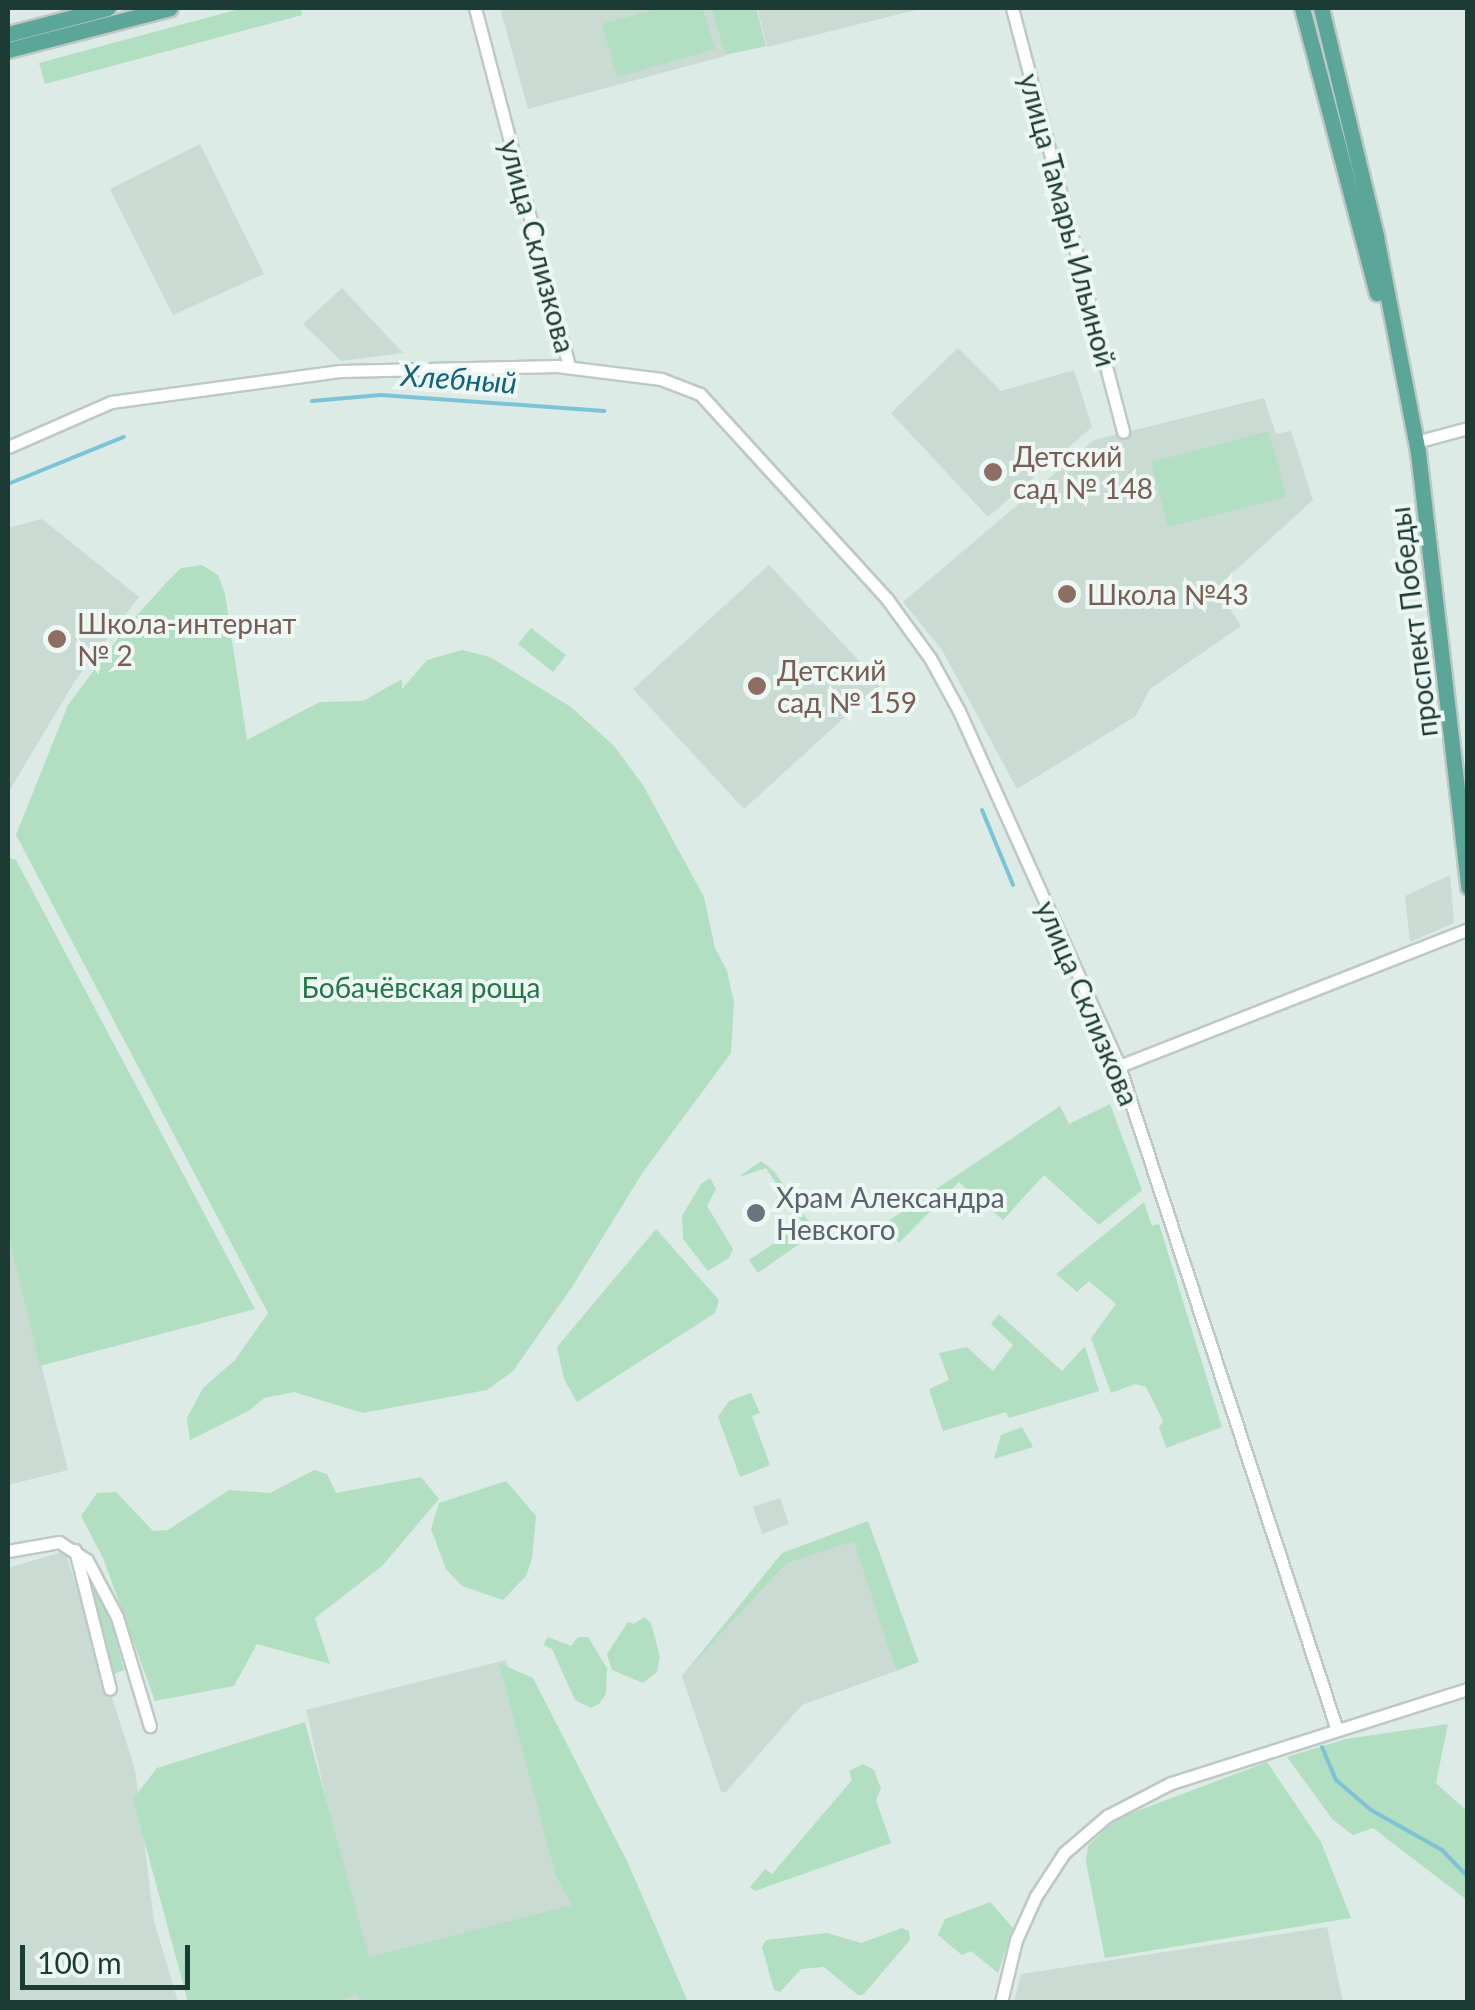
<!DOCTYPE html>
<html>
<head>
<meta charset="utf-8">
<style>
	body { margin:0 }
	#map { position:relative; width:1475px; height:2010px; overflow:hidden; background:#dcebe5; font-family:Lato,sans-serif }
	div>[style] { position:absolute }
	.built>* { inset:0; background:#cadbd4 }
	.green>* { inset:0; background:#b2dfc1 }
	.stream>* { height:4px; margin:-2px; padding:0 2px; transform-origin:2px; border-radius:2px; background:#7dc3d7 }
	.roads { filter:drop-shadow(2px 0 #c0c8c6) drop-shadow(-2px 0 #c0c8c6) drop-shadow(0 2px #c0c8c6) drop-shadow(0 -2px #c0c8c6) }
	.minor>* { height:11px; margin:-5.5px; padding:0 5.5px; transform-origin:5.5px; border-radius:5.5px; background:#fff }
	.major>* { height:15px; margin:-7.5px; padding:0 7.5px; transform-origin:7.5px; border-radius:7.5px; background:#5ba698 }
	.dots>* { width:28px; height:28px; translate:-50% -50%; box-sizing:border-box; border:5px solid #edf7f3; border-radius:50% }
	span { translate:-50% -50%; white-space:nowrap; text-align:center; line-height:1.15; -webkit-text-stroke:8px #edf7f3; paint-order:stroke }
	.street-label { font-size:28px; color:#1d3b35 }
	.education-label { font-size:28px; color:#785e54 }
	.left { translate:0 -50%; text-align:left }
	.park-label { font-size:28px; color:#237749 }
	.worship-label { font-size:28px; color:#5b616d }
	.water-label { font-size:30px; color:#11637d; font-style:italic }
	.frame { position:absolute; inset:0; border:10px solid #1d3b35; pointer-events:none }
	.scale { position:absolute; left:20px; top:1945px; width:170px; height:45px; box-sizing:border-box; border:5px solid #1d3b35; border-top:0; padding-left:12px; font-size:30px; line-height:35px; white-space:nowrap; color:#1d3b35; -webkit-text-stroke:8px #edf7f3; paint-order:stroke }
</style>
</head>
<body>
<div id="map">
	<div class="built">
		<div style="clip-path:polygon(500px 8px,711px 8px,725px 56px,528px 109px)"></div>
		<div style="clip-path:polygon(757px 8px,924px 8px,767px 47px)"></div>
		<div style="clip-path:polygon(200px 144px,264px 274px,173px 315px,110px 189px)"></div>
		<div style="clip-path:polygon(342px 288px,403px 353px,341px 361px,303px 324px)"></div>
		<div style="clip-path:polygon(958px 348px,1001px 391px,1074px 370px,1092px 427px,988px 517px,891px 413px)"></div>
		<div style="clip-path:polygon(1264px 398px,1276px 434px,1291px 431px,1313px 500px,1217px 587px,1241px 626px,1150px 689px,1136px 716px,1017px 789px,942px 650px,903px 602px,1094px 440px)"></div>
		<div style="clip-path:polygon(42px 519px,139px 597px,75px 681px,8px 793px,8px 528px)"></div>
		<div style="clip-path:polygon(769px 565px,881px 684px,744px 809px,633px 689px)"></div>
		<div style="clip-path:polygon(1450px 875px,1454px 923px,1410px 942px,1405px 896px)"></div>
		<div style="clip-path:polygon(8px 1233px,68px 1470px,8px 1485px)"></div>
		<div style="clip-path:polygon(780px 1498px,789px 1524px,762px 1534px,753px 1507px)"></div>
		<div style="clip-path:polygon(855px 1540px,896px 1671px,802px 1705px,726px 1792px,721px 1792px,682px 1676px,787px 1563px)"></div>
		<div style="clip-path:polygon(65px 1551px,135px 1769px,154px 1921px,178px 2002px,8px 2002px,8px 1568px)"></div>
		<div style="clip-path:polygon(506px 1660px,580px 1905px,675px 2002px,229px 2002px,364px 1967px,306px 1710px)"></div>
		<div style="clip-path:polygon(1327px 1927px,1343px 2002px,1014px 2002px,1021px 1974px)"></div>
	</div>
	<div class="green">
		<div style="clip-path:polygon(243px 8px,301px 8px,302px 15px,45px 84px,39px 63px)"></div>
		<div style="clip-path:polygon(660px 8px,703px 8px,715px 49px,617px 77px,602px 24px)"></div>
		<div style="clip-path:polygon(711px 8px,756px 8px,766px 46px,725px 55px)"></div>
		<div style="clip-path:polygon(1269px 431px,1286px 497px,1168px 527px,1151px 462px)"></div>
		<div style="clip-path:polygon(202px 565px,218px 575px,225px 594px,247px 740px,320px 702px,363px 701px,402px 679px,402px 689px,427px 660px,462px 650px,490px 657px,571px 707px,614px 746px,643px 785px,704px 897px,715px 948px,727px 971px,734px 1003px,731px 1053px,643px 1172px,572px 1287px,513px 1371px,487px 1390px,363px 1413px,294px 1392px,264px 1398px,250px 1410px,190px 1440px,187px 1418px,203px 1388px,235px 1360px,268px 1313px,16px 835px,68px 705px,128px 625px,168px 581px,181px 568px)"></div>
		<div style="clip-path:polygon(531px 628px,566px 655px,553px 672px,518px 644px)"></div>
		<div style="clip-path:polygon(8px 857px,16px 860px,255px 1309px,40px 1366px,8px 1233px)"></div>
		<div style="clip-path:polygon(1110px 1104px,1142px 1190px,1099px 1225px,1044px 1175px,1003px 1220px,959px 1182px,899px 1243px,884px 1224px,1060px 1106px,1069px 1124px)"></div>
		<div style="clip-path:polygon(761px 1161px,774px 1171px,816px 1232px,758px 1273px,749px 1260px,803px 1224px,766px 1168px,739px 1177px)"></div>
		<div style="clip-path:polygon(710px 1178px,716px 1189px,707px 1206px,733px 1249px,729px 1258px,708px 1271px,683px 1239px,682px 1216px,701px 1184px)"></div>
		<div style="clip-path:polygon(1144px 1202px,1152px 1226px,1159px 1224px,1222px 1427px,1166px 1448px,1159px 1427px,1163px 1421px,1146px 1387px,1135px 1384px,1111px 1393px,1091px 1338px,1116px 1304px,1089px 1281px,1077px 1292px,1056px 1274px)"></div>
		<div style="clip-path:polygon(656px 1229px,719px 1300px,715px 1313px,577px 1402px,564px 1379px,557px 1347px)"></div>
		<div style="clip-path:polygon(999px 1314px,1062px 1371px,1085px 1346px,1099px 1391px,1009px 1418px,1006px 1412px,943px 1431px,929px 1389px,949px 1380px,939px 1353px,967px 1347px,993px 1371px,1013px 1345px,991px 1324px)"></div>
		<div style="clip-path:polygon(751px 1393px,760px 1413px,752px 1416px,770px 1465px,740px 1477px,718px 1417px,729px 1401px)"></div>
		<div style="clip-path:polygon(1022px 1427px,1033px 1447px,994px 1459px,1001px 1435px)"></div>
		<div style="clip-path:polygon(314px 1470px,327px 1474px,336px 1493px,421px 1477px,439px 1499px,382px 1566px,315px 1618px,330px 1664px,257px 1644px,234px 1686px,155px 1701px,103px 1558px,81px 1516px,97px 1493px,116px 1492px,153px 1531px,168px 1530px,229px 1490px,270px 1493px)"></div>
		<div style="clip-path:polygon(506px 1481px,536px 1516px,532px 1559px,526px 1576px,503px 1600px,462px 1586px,446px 1569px,431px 1529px,439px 1503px)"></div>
		<div style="clip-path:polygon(868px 1521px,919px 1662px,896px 1671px,854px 1541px,787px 1563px,682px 1676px,782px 1553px)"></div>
		<div style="clip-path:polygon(93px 1583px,109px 1614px,124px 1670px,114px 1674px,95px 1607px)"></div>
		<div style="clip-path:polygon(644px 1617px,651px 1623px,660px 1657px,657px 1672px,643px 1683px,612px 1670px,607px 1654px,628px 1622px,634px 1624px)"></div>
		<div style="clip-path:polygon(548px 1637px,571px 1646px,578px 1637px,588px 1637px,607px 1668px,606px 1694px,599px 1704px,591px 1708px,575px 1700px,552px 1649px,543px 1645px)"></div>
		<div style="clip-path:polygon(499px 1663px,533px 1678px,628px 1863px,688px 2002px,364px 2002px,356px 1994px,335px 2002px,188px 2002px,133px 1799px,157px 1768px,305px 1722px,369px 1957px,572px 1905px,556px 1876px)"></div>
		<div style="clip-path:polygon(1448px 1724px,1436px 1783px,1467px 1811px,1467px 1900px,1373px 1828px,1353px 1835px,1333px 1820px,1287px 1757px,1346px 1739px)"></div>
		<div style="clip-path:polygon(1267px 1762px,1321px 1842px,1351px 1918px,1105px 1958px,1086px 1862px,1088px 1846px,1116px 1819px)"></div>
		<div style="clip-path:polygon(863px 1764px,874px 1770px,881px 1789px,876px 1800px,891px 1843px,755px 1891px,750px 1887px,765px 1869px,772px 1874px,852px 1780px,849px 1771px)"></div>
		<div style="clip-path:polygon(990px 1902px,1013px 1928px,998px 1973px,971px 1951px,962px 1955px,938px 1935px,945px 1919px)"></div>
		<div style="clip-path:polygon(902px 1928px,909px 1931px,910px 1940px,863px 1995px,858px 1995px,824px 1967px,801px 1969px,780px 1992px,774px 1990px,762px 1947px,766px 1940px,827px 1933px,861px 1943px)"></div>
	</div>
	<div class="stream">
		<div style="left:312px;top:401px;width:69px;rotate:-5deg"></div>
		<div style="left:381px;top:395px;width:224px;rotate:4.1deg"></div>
		<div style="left:8px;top:484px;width:125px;rotate:-22.1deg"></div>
		<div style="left:982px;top:810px;width:81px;rotate:67.5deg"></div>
		<div style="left:1322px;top:1747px;width:36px;rotate:67deg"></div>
		<div style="left:1336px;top:1780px;width:46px;rotate:40.6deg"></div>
		<div style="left:1371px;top:1810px;width:81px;rotate:29.4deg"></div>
		<div style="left:1442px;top:1850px;width:37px;rotate:46deg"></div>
	</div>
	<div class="roads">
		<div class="minor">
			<div style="left:475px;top:8px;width:371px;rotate:75.3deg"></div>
			<div style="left:1012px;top:8px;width:438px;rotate:75.3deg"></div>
			<div style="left:1416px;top:442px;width:54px;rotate:-15.1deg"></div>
			<div style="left:8px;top:447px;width:112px;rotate:-23.6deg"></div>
			<div style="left:111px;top:402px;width:231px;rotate:-7.7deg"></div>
			<div style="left:340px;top:371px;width:217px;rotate:-1.3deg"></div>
			<div style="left:557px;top:366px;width:105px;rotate:7.1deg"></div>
			<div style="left:661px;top:379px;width:42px;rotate:21deg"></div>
			<div style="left:700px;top:394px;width:277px;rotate:47.6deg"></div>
			<div style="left:887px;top:599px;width:73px;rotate:53.9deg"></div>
			<div style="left:930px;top:658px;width:60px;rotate:61.3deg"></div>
			<div style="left:959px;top:711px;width:389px;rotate:65.7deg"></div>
			<div style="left:1119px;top:1066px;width:699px;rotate:71.82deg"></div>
			<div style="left:1119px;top:1066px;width:375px;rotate:-21.4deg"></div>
			<div style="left:75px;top:1550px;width:143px;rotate:75.9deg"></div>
			<div style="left:8px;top:1551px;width:52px;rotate:-10deg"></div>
			<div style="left:59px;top:1542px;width:33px;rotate:33deg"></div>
			<div style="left:87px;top:1560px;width:64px;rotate:62.2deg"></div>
			<div style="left:117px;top:1617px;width:114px;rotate:73.2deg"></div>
			<div style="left:1001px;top:2002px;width:64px;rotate:-76.4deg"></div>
			<div style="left:1016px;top:1940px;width:48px;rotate:-65.6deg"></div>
			<div style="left:1036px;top:1896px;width:51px;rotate:-56.9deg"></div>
			<div style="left:1064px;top:1853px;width:57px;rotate:-40.7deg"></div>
			<div style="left:1107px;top:1816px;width:72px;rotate:-27.3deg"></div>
			<div style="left:1171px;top:1783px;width:312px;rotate:-17.6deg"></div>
		</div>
		<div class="major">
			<div style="left:1302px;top:8px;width:295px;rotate:75.3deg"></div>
			<div style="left:1321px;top:8px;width:235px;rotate:76.4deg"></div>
			<div style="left:1376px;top:236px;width:220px;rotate:79deg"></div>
			<div style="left:1418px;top:452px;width:438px;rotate:83.4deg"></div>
			<div style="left:8px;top:34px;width:103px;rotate:-14.6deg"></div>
			<div style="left:8px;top:50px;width:167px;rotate:-14.5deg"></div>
		</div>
	</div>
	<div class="dots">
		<div style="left:993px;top:472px;background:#8d6e63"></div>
		<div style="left:1067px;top:594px;background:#8d6e63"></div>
		<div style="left:57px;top:639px;background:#8d6e63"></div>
		<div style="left:757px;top:686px;background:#8d6e63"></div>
		<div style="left:756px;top:1213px;background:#6b7280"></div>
	</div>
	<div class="street-label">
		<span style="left:1068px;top:220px;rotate:75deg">улица Тамары Ильиной</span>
		<span style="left:538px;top:246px;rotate:75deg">улица Склизкова</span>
		<span style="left:1413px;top:622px;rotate:-97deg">проспект Победы</span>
		<span style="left:1088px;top:1003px;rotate:67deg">улица Склизкова</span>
	</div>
	<div class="education-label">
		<span class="left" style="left:1013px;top:472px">Детский<br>сад № 148</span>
		<span class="left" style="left:1087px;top:594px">Школа №43</span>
		<span class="left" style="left:77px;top:639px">Школа-интернат<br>№ 2</span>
		<span class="left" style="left:777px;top:686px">Детский<br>сад № 159</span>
	</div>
	<div class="park-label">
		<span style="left:421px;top:987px">Бобачёвская роща</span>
	</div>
	<div class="worship-label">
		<span class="left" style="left:776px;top:1213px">Храм Александра<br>Невского</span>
	</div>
	<div class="water-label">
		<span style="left:459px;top:378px;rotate:4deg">Хлебный</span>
	</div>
	<div class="frame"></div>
	<div class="scale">100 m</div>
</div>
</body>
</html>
